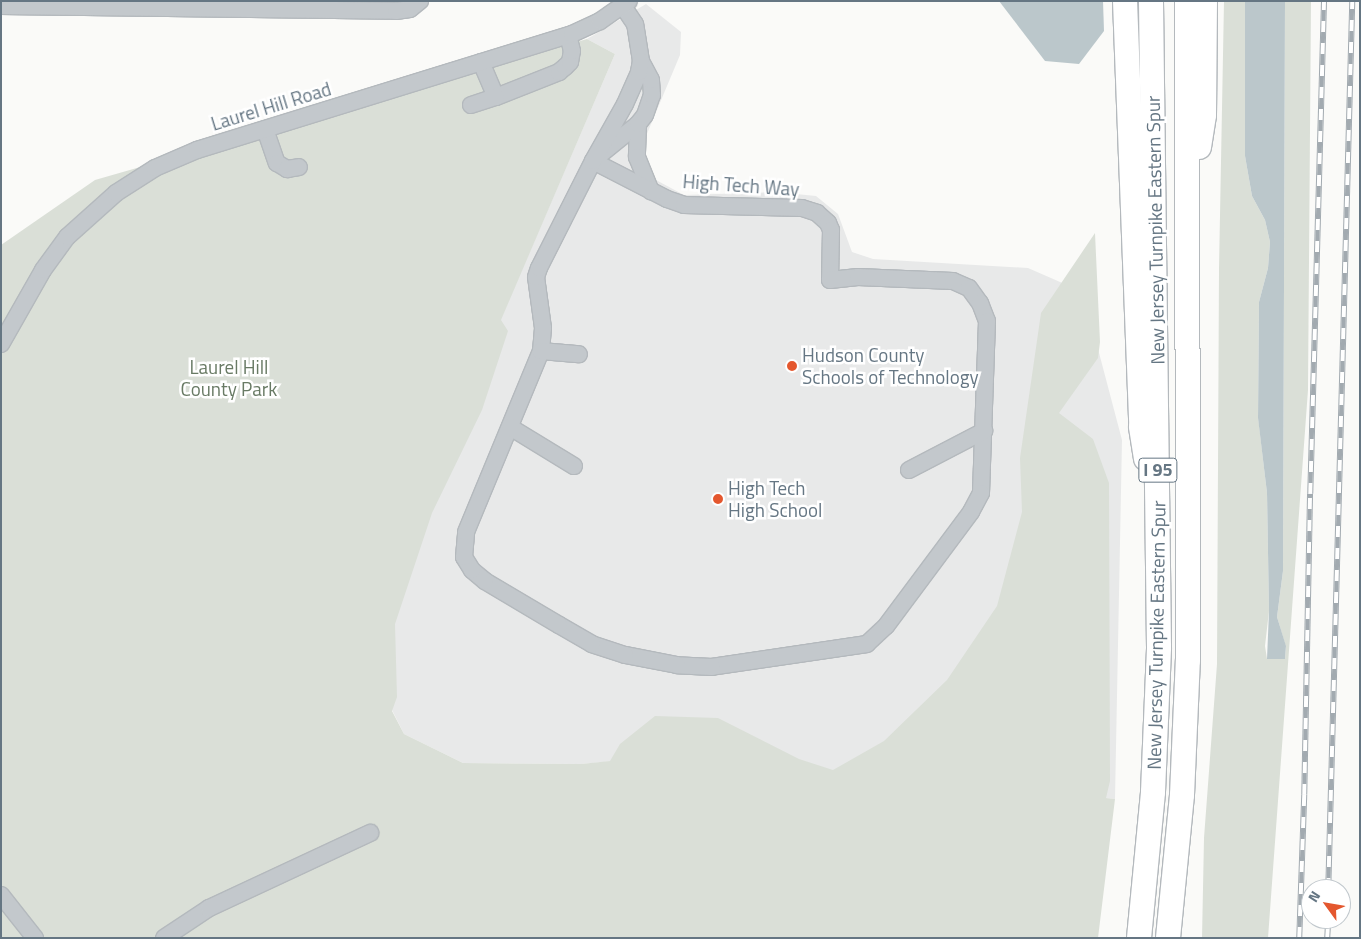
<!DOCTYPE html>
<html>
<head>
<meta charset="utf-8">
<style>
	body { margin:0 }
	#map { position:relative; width:1361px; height:939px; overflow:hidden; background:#fafaf8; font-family:"Titillium Web",sans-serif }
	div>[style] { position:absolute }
	.built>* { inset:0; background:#e8e9e9 }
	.green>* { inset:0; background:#dadfd7 }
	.water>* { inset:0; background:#bbc7cb }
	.roads { filter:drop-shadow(1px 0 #b4b9bd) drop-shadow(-1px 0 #b4b9bd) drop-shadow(0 1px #b4b9bd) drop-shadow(0 -1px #b4b9bd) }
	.minor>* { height:16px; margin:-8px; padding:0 8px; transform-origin:8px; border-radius:8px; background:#c3c8cc }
	.highway>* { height:24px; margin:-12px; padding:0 12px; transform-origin:12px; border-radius:12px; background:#fff }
	.rail>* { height:5.5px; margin-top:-2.75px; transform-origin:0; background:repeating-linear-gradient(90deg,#fff 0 11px,#a2aab0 0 22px); box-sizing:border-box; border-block:1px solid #a2aab0 }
	.dots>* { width:14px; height:14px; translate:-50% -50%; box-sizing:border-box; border:2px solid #fff; border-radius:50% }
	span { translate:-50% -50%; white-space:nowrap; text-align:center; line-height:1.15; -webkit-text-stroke:5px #fff; paint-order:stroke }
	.shield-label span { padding:1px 4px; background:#fff; border:1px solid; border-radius:4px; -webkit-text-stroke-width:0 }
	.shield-label { font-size:18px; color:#657683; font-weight:700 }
	.street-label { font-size:19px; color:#657683 }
	.poi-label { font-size:19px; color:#657683 }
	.left { translate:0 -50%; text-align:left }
	.park-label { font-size:19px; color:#687a64 }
	.frame { position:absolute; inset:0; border:2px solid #657683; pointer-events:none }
	.north { position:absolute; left:1301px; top:879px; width:50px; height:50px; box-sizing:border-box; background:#fff; border:1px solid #c1c8cd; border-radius:50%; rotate:302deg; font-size:14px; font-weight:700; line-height:20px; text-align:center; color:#657683 }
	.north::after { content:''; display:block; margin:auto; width:18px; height:22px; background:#e4572e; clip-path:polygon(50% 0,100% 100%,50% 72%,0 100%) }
</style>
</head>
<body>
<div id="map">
	<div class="built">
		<div style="clip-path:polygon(646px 4px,681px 32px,680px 55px,641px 148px,656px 180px,684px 195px,776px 192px,816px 196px,838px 214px,852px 252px,873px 259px,1028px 268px,1083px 292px,1122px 440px,1115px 799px,851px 770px,733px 777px,660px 757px,581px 764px,463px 763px,404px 734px,387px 700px,385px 607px,434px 474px,615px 54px,587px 39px)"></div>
	</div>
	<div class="green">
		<div style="clip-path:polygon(1224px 1px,1245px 1px,1245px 156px,1252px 196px,1265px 220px,1270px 242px,1268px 268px,1259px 302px,1258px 417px,1267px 493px,1269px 611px,1265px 646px,1267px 659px,1285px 659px,1286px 647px,1277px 617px,1283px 571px,1285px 1px,1311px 1px,1308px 390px,1268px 938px,1202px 938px,1204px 838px,1217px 664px,1219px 269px)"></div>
		<div style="clip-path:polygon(587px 39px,615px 54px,501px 320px,508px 331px,482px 410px,432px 513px,395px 624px,397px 697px,392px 711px,404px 734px,463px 763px,581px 764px,610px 761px,620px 744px,655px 716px,718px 718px,799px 759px,833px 770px,884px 741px,947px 680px,997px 606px,1022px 512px,1020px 458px,1041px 313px,1095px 233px,1100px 342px,1098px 358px,1059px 413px,1093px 439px,1109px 483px,1110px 781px,1106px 798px,1115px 799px,1098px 938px,1px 938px,1px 245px,95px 180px)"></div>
	</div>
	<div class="water">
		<div style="clip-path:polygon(999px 1px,1103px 1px,1104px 31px,1079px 64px,1045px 61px)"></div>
		<div style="clip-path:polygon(1245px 1px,1285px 1px,1283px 571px,1277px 617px,1286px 646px,1285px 659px,1267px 659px,1269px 611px,1267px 493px,1258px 418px,1259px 302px,1268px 268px,1270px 242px,1265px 220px,1252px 196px,1245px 156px)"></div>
	</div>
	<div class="roads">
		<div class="minor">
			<div style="left:1px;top:6px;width:395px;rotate:0.7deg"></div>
			<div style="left:396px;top:11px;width:14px;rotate:-8deg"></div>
			<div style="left:410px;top:9px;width:13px;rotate:-39deg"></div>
			<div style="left:481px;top:62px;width:38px;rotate:67deg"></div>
			<div style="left:496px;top:97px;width:68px;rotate:-21.6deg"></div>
			<div style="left:559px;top:72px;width:8px;rotate:-40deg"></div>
			<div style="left:565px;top:67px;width:7px;rotate:-45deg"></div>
			<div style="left:570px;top:62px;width:11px;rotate:-80deg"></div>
			<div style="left:572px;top:51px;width:16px;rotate:-104deg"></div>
			<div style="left:471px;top:105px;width:26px;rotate:-18deg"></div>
			<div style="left:638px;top:124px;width:33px;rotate:92deg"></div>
			<div style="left:637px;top:157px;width:37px;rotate:68deg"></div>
			<div style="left:265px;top:129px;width:36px;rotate:71deg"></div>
			<div style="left:277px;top:163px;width:12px;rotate:31deg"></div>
			<div style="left:287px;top:169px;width:12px;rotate:-9deg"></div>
			<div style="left:602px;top:153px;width:46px;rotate:-38.9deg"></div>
			<div style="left:638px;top:124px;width:11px;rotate:-52deg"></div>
			<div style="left:645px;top:115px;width:21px;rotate:-71deg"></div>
			<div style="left:652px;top:95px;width:15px;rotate:-94deg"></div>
			<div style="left:651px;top:80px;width:21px;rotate:-118deg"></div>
			<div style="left:641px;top:61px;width:37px;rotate:-99deg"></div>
			<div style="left:635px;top:24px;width:22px;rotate:-124deg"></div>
			<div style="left:593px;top:161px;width:83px;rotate:27.2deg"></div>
			<div style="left:667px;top:199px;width:18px;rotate:19deg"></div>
			<div style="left:684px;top:205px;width:118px;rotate:1.5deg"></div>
			<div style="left:802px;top:208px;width:16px;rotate:18deg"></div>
			<div style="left:817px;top:213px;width:15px;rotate:42deg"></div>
			<div style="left:828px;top:223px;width:8px;rotate:67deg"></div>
			<div style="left:831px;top:230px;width:50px;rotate:91.1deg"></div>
			<div style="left:830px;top:280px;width:28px;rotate:-6deg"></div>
			<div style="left:858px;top:277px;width:95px;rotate:2.4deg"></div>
			<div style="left:953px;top:281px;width:17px;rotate:24deg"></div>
			<div style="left:969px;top:288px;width:19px;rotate:54deg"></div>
			<div style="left:980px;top:303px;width:19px;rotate:69deg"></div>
			<div style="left:987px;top:321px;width:172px;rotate:92deg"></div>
			<div style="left:981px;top:493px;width:21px;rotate:118deg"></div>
			<div style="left:971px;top:512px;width:142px;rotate:126.7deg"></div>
			<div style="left:886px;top:626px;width:26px;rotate:137deg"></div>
			<div style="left:867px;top:644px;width:157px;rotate:171.6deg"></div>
			<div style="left:712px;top:667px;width:35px;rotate:-177deg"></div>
			<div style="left:677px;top:665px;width:53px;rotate:-169.1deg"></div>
			<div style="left:625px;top:655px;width:35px;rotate:-162deg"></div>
			<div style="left:592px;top:644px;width:38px;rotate:-150deg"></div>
			<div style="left:559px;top:625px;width:86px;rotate:-149.3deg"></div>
			<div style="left:485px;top:581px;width:17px;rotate:-140deg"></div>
			<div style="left:472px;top:570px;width:15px;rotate:-122deg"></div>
			<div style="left:464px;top:557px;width:25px;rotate:-85deg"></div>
			<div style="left:466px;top:532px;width:196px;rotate:-67.5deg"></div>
			<div style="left:541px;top:351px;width:23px;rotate:-85deg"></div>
			<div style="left:543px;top:328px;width:51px;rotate:-97.8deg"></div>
			<div style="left:536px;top:277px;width:9px;rotate:-72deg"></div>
			<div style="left:539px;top:268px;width:120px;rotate:-63.2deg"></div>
			<div style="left:593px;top:161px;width:65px;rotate:-60.7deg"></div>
			<div style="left:625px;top:104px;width:35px;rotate:-66deg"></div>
			<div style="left:639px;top:72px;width:11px;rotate:-80deg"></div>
			<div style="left:1px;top:344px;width:85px;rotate:-60.4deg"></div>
			<div style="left:43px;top:270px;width:41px;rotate:-54deg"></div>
			<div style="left:67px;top:237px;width:66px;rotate:-41.9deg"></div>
			<div style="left:116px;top:193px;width:46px;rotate:-32.7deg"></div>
			<div style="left:155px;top:168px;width:46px;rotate:-23.2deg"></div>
			<div style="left:197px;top:150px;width:393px;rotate:-17.2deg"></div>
			<div style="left:572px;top:34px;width:31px;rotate:-25deg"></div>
			<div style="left:600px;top:21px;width:35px;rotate:-35deg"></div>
			<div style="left:541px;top:351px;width:38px;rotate:5deg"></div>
			<div style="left:510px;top:427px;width:75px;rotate:31.4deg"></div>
			<div style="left:909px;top:470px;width:85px;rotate:-27.5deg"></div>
			<div style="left:1px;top:895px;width:55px;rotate:51.7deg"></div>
			<div style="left:164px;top:938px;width:54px;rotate:-33.7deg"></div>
			<div style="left:209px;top:908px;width:178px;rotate:-25deg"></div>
		</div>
		<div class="highway">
			<div style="left:1125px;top:1px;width:426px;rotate:87.8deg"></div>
			<div style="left:1141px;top:427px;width:32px;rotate:81deg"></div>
			<div style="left:1199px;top:147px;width:32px;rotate:-81deg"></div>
			<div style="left:1204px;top:115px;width:114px;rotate:-89.5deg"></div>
			<div style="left:1139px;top:938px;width:147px;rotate:-84.5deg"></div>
			<div style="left:1153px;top:792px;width:145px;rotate:-87.6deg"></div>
			<div style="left:1159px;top:647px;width:646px;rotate:-90.71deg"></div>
			<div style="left:1168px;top:938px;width:144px;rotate:-84.4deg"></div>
			<div style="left:1182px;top:795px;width:135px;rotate:-87.5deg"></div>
			<div style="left:1188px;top:660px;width:659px;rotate:-90.09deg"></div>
		</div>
	</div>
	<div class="rail">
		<div style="left:1328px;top:889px;width:888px;rotate:-88.45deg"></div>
		<div style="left:1299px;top:938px;width:143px;rotate:-88deg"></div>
		<div style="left:1304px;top:795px;width:301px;rotate:-88.9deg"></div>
		<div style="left:1310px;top:494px;width:493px;rotate:-88.4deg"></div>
		<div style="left:1327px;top:938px;width:19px;rotate:-87deg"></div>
	</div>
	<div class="dots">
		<div style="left:792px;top:366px;background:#e4572e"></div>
		<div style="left:718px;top:499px;background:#e4572e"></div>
	</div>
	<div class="shield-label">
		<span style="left:1158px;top:470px">I 95</span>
	</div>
	<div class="street-label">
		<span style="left:271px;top:106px;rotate:-17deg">Laurel Hill Road</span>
		<span style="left:741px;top:185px;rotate:4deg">High Tech Way</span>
		<span style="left:1155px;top:230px;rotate:-91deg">New Jersey Turnpike Eastern Spur</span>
		<span style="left:1156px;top:635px;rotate:-89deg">New Jersey Turnpike Eastern Spur</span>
	</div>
	<div class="poi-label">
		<span class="left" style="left:802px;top:366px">Hudson County<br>Schools of Technology</span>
		<span class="left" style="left:728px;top:499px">High Tech<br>High School</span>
	</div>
	<div class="park-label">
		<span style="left:229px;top:378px">Laurel Hill<br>County Park</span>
	</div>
	<div class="frame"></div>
	<div class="north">N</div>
</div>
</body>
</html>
